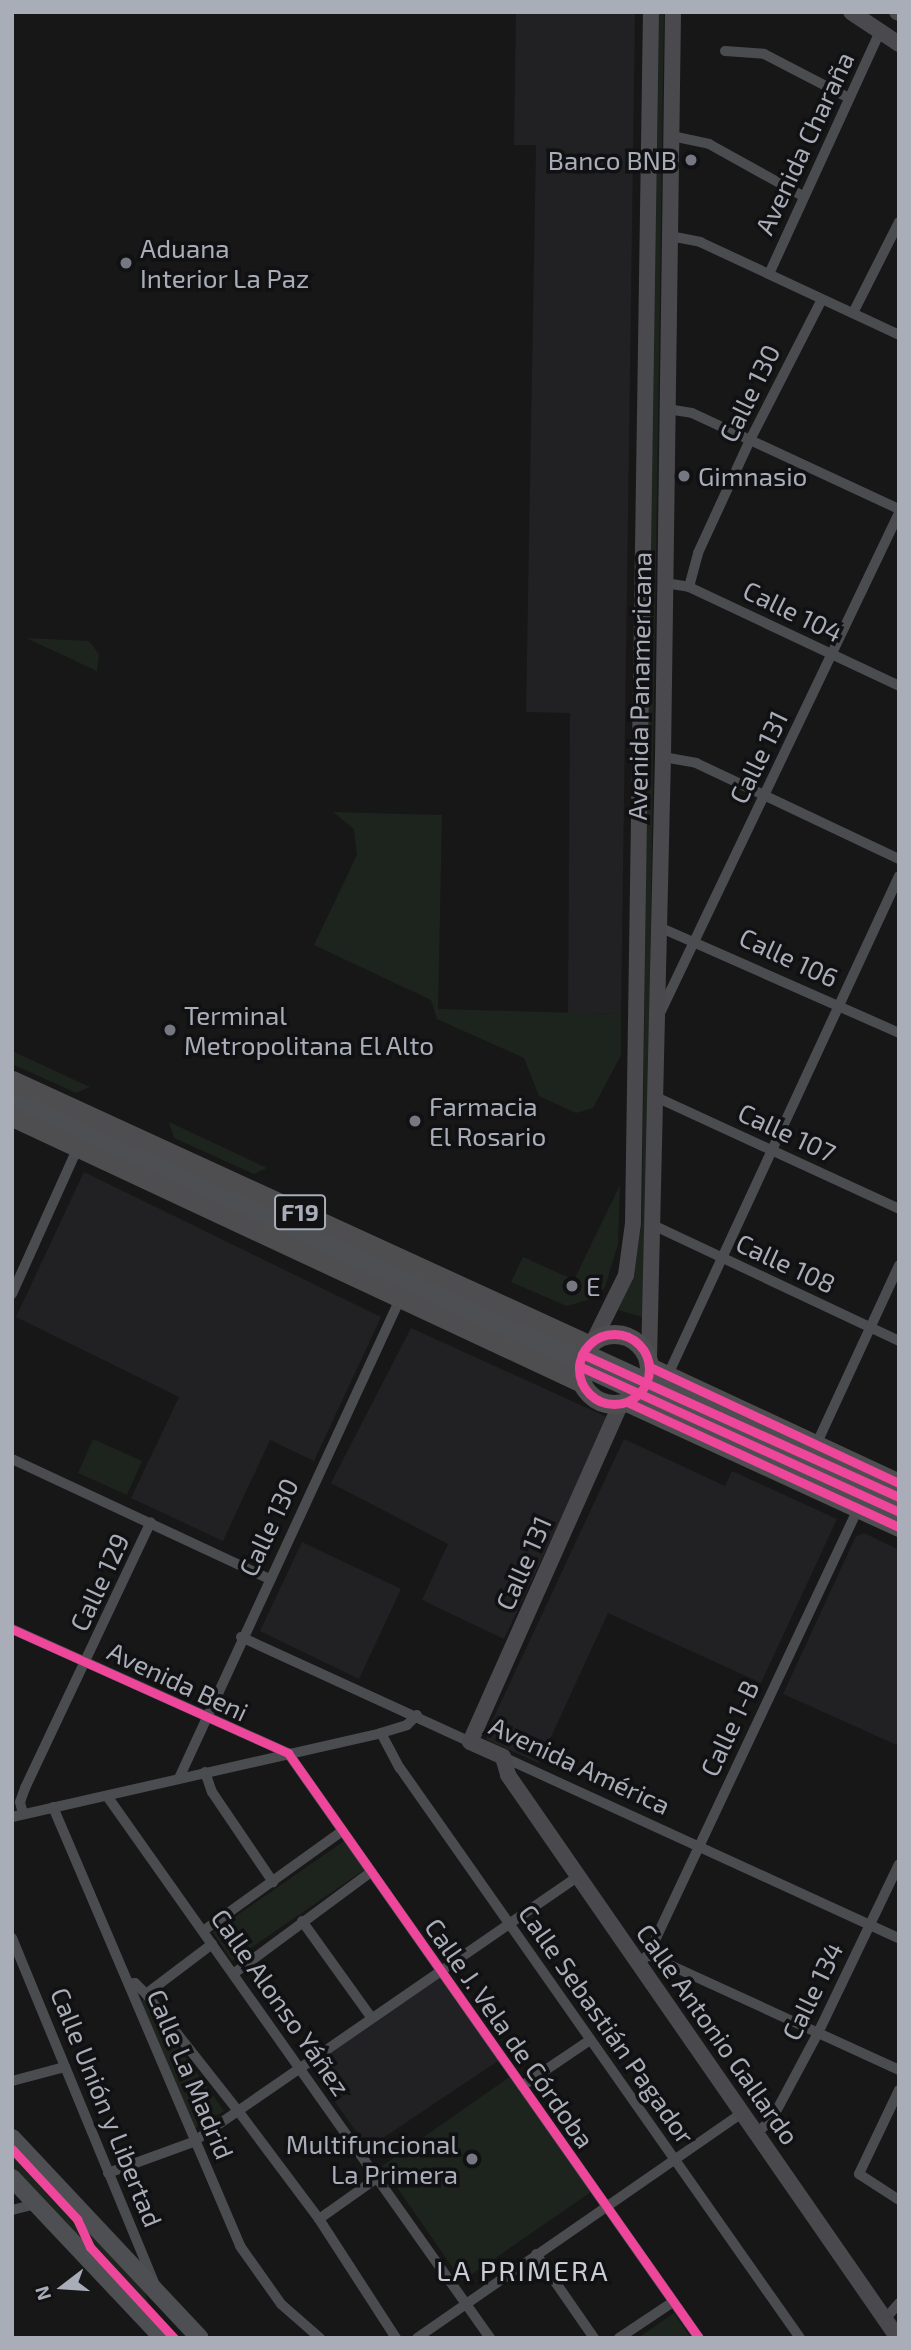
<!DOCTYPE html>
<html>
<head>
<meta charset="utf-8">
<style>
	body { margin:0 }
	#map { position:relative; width:911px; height:2350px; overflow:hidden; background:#171717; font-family:"Exo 2",sans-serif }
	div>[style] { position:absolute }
	.built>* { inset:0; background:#212123 }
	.green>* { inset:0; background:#1d241e }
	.street>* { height:10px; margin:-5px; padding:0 5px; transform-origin:5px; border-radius:5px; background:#4b4c50 }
	.secondary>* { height:16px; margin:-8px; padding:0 8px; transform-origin:8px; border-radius:8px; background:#4a4a4e }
	.primary>* { height:18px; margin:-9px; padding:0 9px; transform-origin:9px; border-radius:9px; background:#4d4f52 }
	.highway>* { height:19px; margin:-9.5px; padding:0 9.5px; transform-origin:9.5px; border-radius:9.5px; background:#4e4e51 }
	.highway>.ring { margin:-9.5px; padding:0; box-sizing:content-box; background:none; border:19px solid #4e4e51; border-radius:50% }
	.cycleway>* { height:9px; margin:-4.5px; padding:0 4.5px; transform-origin:4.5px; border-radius:4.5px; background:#ed469a }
	.cycleway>.ring { margin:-4.5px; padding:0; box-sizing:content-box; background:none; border:9px solid #ed469a; border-radius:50% }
	.dots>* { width:19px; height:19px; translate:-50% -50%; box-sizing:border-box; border:4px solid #111113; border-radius:50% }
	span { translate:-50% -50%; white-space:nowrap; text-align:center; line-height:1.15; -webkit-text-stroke:7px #111113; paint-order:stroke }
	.shield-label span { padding:2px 5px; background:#111113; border:2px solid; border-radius:5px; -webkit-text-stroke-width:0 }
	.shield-label { font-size:24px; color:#a8adb8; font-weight:700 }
	.street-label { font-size:26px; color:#a8adb8 }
	.poi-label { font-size:26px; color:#a8adb8 }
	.right { translate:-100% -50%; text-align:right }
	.left { translate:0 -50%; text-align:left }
	.neighbourhood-label { font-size:28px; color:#c9ccd4; letter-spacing:2px }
	.frame { position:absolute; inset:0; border:14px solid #a8adb8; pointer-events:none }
	.north { position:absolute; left:28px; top:2252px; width:70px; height:70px; -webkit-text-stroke:5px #111113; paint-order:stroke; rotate:253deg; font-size:19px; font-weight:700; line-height:28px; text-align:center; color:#a8adb8 }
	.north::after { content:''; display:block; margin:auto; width:24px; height:32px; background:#a8adb8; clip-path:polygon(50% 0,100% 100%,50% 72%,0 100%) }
</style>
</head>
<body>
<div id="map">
	<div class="built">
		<div style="clip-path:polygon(516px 12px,635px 12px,621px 1014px,568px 1013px,570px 713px,526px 712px,536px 145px,514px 145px)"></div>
		<div style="clip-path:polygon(84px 1172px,381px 1317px,314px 1461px,270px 1440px,223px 1541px,131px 1498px,179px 1397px,16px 1317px)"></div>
		<div style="clip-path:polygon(411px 1328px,609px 1418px,504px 1639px,422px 1600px,448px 1544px,331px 1483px)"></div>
		<div style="clip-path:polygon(624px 1439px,725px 1486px,732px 1471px,837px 1519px,761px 1683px,608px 1613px,539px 1763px,487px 1740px,486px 1734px)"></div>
		<div style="clip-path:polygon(864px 1533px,899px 1550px,899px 1746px,783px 1694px,856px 1536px)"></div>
		<div style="clip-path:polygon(302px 1542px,401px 1589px,359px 1679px,260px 1631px)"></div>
		<div style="clip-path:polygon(440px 1976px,501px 2059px,368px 2148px,310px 2067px)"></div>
	</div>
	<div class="green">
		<div style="clip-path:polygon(656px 12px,664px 12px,645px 1318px,618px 1310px,634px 1268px,642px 1222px)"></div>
		<div style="clip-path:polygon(26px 638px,89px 641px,99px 654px,97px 671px)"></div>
		<div style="clip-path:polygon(333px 812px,442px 815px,438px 1009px,621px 1014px,621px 1055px,593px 1108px,576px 1113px,539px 1096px,524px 1058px,437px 1019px,431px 1000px,314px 945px,357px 855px,354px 829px)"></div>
		<div style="clip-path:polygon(12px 1051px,90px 1087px,76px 1093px,12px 1064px)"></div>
		<div style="clip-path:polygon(169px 1122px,267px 1168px,254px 1174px,174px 1138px)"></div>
		<div style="clip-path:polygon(620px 1185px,618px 1244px,605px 1287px,594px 1298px,567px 1306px,511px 1282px,523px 1257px,574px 1280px)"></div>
		<div style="clip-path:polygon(93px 1439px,142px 1461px,127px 1495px,78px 1473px)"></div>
		<div style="clip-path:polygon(347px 1839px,367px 1868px,232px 1961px,213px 1932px)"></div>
		<div style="clip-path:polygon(144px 1999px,224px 2111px,192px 2130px,138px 2003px)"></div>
		<div style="clip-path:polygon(511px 2076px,591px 2192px,462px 2281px,382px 2166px)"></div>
		<div style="clip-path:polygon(12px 2145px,142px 2283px,151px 2312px,12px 2170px)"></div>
		<div style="clip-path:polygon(674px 2313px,691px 2338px,638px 2338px)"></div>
	</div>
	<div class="street">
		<div style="left:725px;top:51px;width:39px;rotate:4deg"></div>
		<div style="left:764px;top:54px;width:96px;rotate:27.4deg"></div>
		<div style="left:672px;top:136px;width:38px;rotate:12deg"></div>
		<div style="left:709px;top:144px;width:107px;rotate:29deg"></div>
		<div style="left:670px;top:236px;width:31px;rotate:11deg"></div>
		<div style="left:700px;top:242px;width:220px;rotate:25deg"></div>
		<div style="left:769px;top:274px;width:266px;rotate:-65.4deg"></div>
		<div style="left:853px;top:313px;width:102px;rotate:-63.2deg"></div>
		<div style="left:667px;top:409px;width:25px;rotate:9deg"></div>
		<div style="left:692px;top:413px;width:228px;rotate:24.9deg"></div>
		<div style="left:665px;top:583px;width:24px;rotate:9deg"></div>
		<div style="left:689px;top:587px;width:232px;rotate:25.2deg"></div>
		<div style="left:689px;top:587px;width:35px;rotate:-75deg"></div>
		<div style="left:698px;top:553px;width:124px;rotate:-65.3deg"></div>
		<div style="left:750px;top:440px;width:158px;rotate:-62.9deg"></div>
		<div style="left:663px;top:757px;width:34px;rotate:10deg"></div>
		<div style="left:696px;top:763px;width:225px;rotate:25.3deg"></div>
		<div style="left:659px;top:927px;width:262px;rotate:23.8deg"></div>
		<div style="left:660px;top:1013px;width:554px;rotate:-64.45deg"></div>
		<div style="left:656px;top:1097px;width:268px;rotate:24.7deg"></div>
		<div style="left:655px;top:1226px;width:270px;rotate:25.2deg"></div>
		<div style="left:12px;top:1294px;width:161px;rotate:-65.8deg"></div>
		<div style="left:666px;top:1379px;width:554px;rotate:-65.15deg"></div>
		<div style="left:816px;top:1445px;width:198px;rotate:-65.2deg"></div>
		<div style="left:12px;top:1459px;width:284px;rotate:25deg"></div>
		<div style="left:12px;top:1629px;width:303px;rotate:24.2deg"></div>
		<div style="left:288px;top:1753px;width:715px;rotate:54.91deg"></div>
		<div style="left:241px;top:1637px;width:252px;rotate:24.6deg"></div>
		<div style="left:381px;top:1733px;width:40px;rotate:62deg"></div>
		<div style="left:400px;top:1768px;width:696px;rotate:54.94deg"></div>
		<div style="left:503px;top:1757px;width:435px;rotate:24.6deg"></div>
		<div style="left:205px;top:1772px;width:21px;rotate:71deg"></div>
		<div style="left:212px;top:1792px;width:109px;rotate:55.9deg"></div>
		<div style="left:180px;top:1776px;width:525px;rotate:-65.24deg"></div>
		<div style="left:107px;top:1796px;width:664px;rotate:54.75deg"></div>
		<div style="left:53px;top:1807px;width:477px;rotate:66.9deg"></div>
		<div style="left:240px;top:2246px;width:71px;rotate:54.7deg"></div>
		<div style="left:281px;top:2304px;width:52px;rotate:41.1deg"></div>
		<div style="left:23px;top:1814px;width:12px;rotate:-104deg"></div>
		<div style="left:20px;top:1802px;width:15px;rotate:-70deg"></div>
		<div style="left:25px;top:1788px;width:294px;rotate:-64.7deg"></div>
		<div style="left:12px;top:1817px;width:378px;rotate:-12.8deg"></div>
		<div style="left:381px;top:1733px;width:27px;rotate:-17deg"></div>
		<div style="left:407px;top:1725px;width:14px;rotate:-45deg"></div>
		<div style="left:302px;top:1921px;width:118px;rotate:54.3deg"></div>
		<div style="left:203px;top:1931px;width:171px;rotate:-35.7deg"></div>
		<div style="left:12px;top:1938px;width:372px;rotate:67.6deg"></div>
		<div style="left:648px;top:1955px;width:276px;rotate:24.6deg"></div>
		<div style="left:638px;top:1964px;width:13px;rotate:-42deg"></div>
		<div style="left:648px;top:1955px;width:494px;rotate:-64.8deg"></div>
		<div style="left:233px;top:1974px;width:172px;rotate:-36.5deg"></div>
		<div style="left:129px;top:1984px;width:6px;rotate:-9deg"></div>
		<div style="left:135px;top:1983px;width:16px;rotate:45deg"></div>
		<div style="left:146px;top:1994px;width:150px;rotate:51.8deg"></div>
		<div style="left:239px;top:2112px;width:134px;rotate:53.2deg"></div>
		<div style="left:319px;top:2219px;width:142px;rotate:57.1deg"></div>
		<div style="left:146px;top:1994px;width:83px;rotate:-37.1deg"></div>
		<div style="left:12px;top:2081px;width:55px;rotate:-14.8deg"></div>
		<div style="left:522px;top:2086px;width:82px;rotate:-34.1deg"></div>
		<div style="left:899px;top:2090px;width:93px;rotate:115.5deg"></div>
		<div style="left:859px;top:2174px;width:48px;rotate:33deg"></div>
		<div style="left:758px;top:2132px;width:19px;rotate:-43deg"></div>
		<div style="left:772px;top:2119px;width:98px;rotate:-61.9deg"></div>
		<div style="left:818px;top:2033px;width:187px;rotate:-64.4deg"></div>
		<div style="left:108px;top:2173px;width:90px;rotate:-20deg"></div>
		<div style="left:193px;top:2142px;width:467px;rotate:-34.6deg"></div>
		<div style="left:12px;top:2210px;width:25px;rotate:-14deg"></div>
		<div style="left:319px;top:2219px;width:71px;rotate:-35.3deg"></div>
		<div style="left:536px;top:2254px;width:102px;rotate:55.4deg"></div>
		<div style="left:886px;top:2318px;width:20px;rotate:-49deg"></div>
		<div style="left:417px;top:2338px;width:397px;rotate:-34.7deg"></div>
		<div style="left:619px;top:2338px;width:65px;rotate:-33.7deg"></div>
	</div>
	<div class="secondary">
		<div style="left:851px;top:12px;width:58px;rotate:33.7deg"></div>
		<div style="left:897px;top:12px;width:2px;rotate:27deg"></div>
		<div style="left:595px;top:1338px;width:70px;rotate:-63.8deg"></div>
		<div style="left:626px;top:1275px;width:52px;rotate:-82.3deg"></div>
		<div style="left:633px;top:1223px;width:1211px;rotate:-89.15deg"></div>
		<div style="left:649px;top:1360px;width:603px;rotate:-88.67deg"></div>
		<div style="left:663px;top:757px;width:745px;rotate:-89.23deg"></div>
		<div style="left:621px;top:1403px;width:371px;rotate:114deg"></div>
		<div style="left:470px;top:1742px;width:36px;rotate:24deg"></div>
		<div style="left:503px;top:1757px;width:19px;rotate:74deg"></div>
		<div style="left:508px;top:1775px;width:685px;rotate:55.29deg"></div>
	</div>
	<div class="primary">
		<div style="left:12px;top:1091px;width:976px;rotate:24.59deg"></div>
		<div style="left:12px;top:1105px;width:976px;rotate:24.65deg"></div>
		<div style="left:12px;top:2138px;width:274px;rotate:46.8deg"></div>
		<div style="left:12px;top:2178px;width:220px;rotate:46.7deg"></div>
	</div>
	<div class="highway">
		<div style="left:12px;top:1080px;width:634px;rotate:24.62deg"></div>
		<div style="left:12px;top:1117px;width:629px;rotate:25.02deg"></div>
		<div class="ring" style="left:579px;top:1334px;width:51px;height:51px"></div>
		<div style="left:650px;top:1367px;width:275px;rotate:25deg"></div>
		<div style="left:627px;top:1402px;width:299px;rotate:24.7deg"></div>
	</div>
	<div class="cycleway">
		<div class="ring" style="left:579px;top:1334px;width:61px;height:61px"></div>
		<div style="left:582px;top:1354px;width:348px;rotate:24.3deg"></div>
		<div style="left:579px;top:1366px;width:352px;rotate:24.5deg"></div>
		<div style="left:650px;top:1367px;width:275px;rotate:25deg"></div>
		<div style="left:627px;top:1402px;width:299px;rotate:24.7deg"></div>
		<div style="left:12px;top:1629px;width:303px;rotate:24.2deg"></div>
		<div style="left:288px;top:1753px;width:715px;rotate:54.91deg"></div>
		<div style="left:12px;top:2149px;width:96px;rotate:47.1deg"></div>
		<div style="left:77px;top:2219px;width:31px;rotate:65deg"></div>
		<div style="left:90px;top:2247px;width:124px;rotate:47.3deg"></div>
	</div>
	<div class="dots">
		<div style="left:691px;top:160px;background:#757880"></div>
		<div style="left:126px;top:263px;background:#757880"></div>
		<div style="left:684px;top:476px;background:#757880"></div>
		<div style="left:170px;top:1030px;background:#757880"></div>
		<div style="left:415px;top:1121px;background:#757880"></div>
		<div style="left:572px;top:1286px;background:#757880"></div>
		<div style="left:472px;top:2159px;background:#757880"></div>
	</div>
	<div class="shield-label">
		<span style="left:300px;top:1212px">F19</span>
	</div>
	<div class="street-label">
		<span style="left:804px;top:143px;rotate:-65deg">Avenida Charaña</span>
		<span style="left:749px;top:393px;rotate:-64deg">Calle 130</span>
		<span style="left:793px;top:611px;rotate:26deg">Calle 104</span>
		<span style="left:639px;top:686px;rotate:-89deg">Avenida Panamericana</span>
		<span style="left:758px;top:757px;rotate:-64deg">Calle 131</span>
		<span style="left:789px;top:957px;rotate:25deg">Calle 106</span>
		<span style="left:787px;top:1132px;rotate:25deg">Calle 107</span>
		<span style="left:786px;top:1263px;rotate:25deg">Calle 108</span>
		<span style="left:268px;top:1527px;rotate:-65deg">Calle 130</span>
		<span style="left:523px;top:1563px;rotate:-66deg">Calle 131</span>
		<span style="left:99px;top:1582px;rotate:-65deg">Calle 129</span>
		<span style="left:178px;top:1681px;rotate:25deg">Avenida Beni</span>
		<span style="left:729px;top:1728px;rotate:-65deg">Calle 1-B</span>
		<span style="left:580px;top:1765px;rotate:25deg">Avenida América</span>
		<span style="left:812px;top:1991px;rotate:-64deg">Calle 134</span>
		<span style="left:281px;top:2002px;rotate:55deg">Calle Alonso Yáñez</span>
		<span style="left:607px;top:2024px;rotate:55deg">Calle Sebastián Pagador</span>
		<span style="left:510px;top:2033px;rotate:55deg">Calle J. Vela de Córdoba</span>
		<span style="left:718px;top:2034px;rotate:55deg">Calle Antonio Gallardo</span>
		<span style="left:191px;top:2074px;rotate:67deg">Calle La Madrid</span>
		<span style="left:107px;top:2107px;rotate:68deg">Calle Unión y Libertad</span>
	</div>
	<div class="poi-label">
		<span class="right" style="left:677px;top:160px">Banco BNB</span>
		<span class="left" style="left:140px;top:263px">Aduana<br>Interior La Paz</span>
		<span class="left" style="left:698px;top:476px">Gimnasio</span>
		<span class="left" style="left:184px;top:1030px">Terminal<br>Metropolitana El Alto</span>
		<span class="left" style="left:429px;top:1121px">Farmacia<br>El Rosario</span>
		<span class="left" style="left:586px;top:1286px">E</span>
		<span class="right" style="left:458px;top:2159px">Multifuncional<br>La Primera</span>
	</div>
	<div class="neighbourhood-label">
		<span style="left:523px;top:2270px">LA PRIMERA</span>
	</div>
	<div class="frame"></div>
	<div class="north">N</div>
</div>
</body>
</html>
